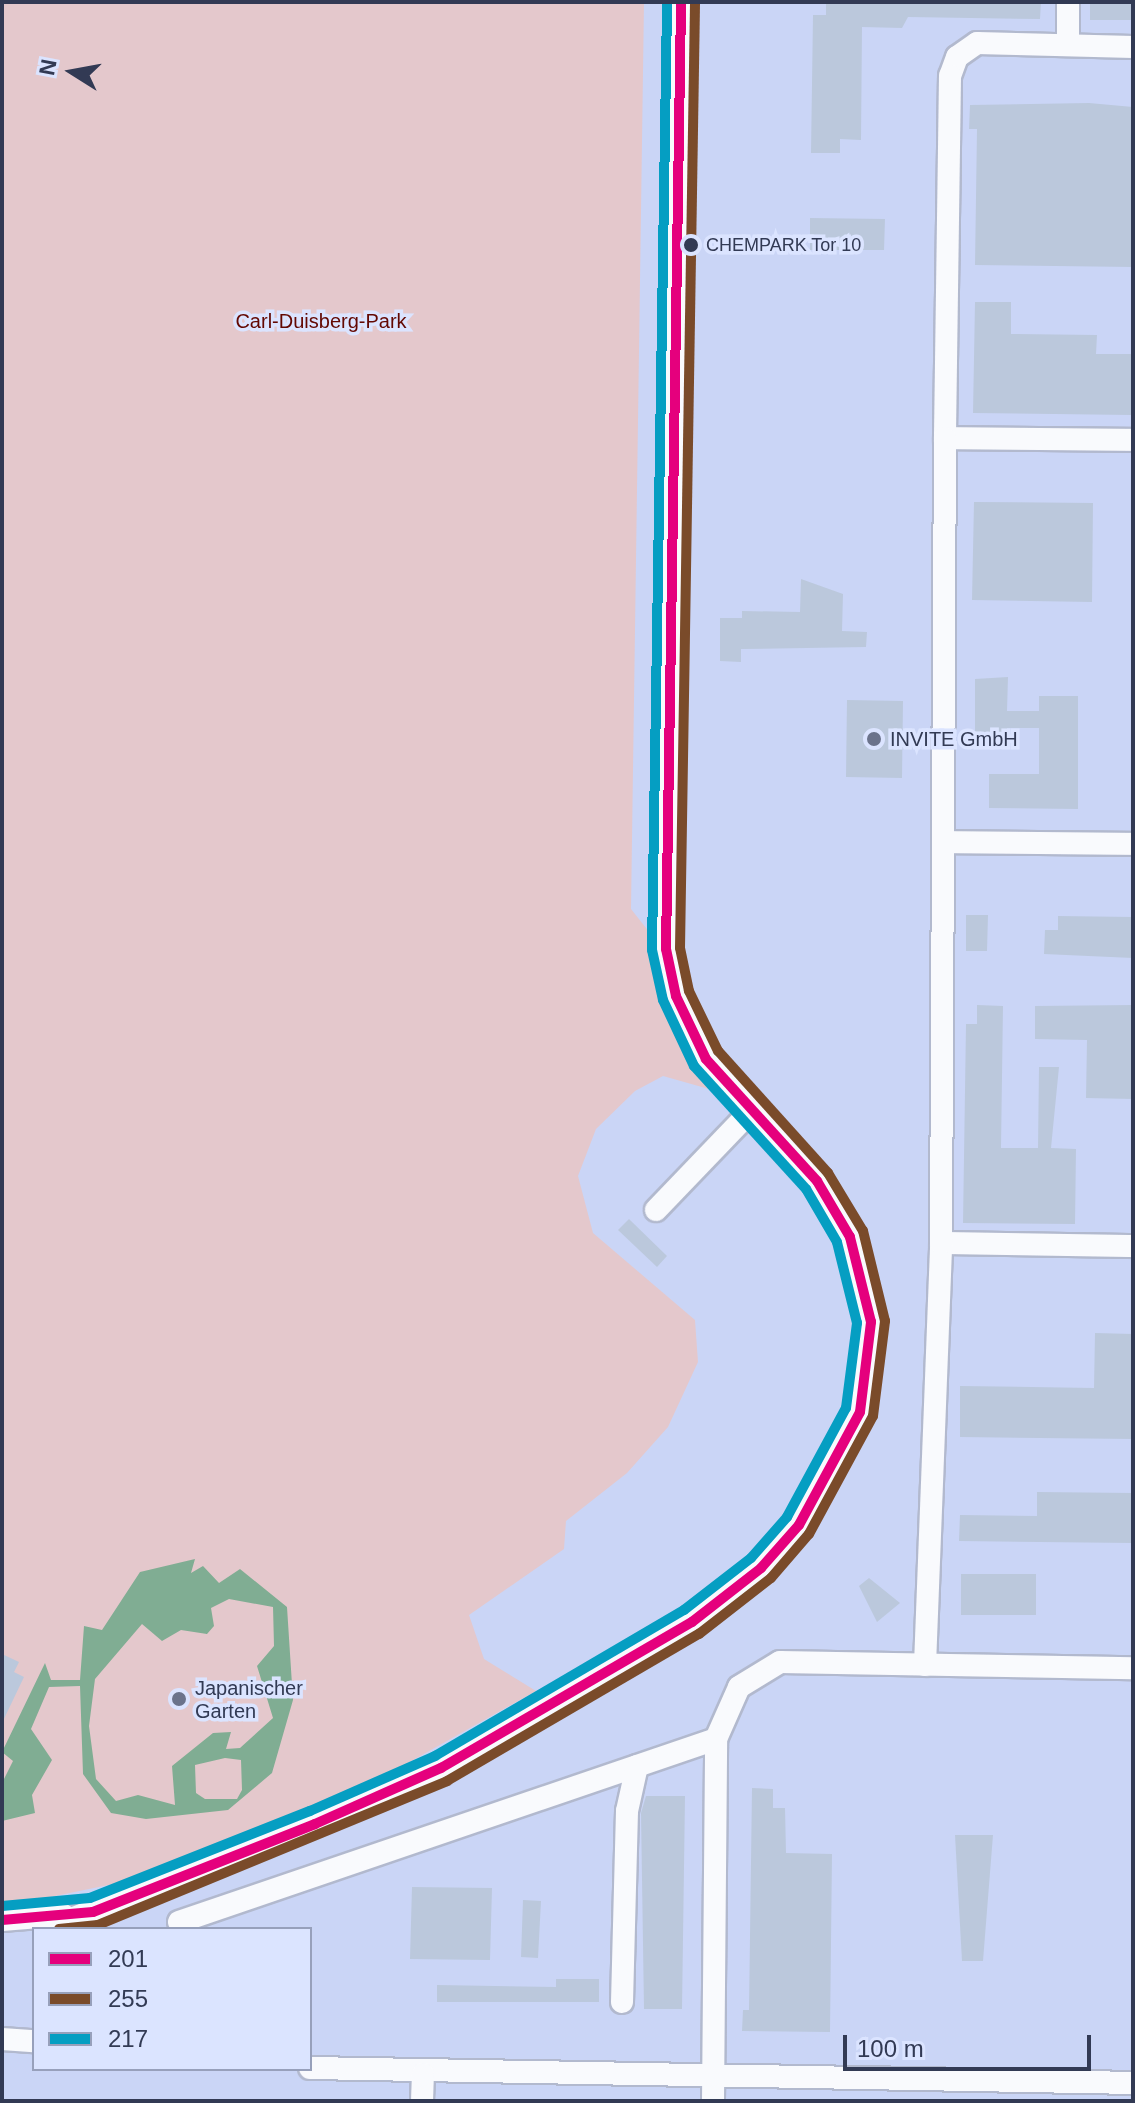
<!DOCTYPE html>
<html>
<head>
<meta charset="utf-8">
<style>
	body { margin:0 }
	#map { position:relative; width:1135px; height:2103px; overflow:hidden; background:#d5ddf2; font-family:Arial,sans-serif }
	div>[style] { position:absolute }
	.built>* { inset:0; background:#cad5f6 }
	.green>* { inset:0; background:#e4c8cc }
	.water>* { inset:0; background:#80ad93 }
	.building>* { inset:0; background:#bbc8dc }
	.roads { filter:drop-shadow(2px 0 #b2b9ce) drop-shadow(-2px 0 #b2b9ce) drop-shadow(0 2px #b2b9ce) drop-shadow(0 -2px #b2b9ce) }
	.minor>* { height:22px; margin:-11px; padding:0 11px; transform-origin:11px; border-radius:11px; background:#f9fafd }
	.bus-1>* { height:10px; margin:-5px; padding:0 5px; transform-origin:5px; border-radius:5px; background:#e5007d }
	.bus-2>* { height:10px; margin:-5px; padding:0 5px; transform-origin:5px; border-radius:5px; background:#7a4b2a }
	.bus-3>* { height:10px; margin:-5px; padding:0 5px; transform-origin:5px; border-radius:5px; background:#059ec2 }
	.dots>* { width:22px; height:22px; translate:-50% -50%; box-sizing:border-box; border:4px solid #dbe4ff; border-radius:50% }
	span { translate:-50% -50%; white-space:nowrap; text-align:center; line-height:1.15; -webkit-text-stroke:7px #dbe4ff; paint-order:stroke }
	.bus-label { font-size:18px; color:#323a54 }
	.left { translate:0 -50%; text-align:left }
	.park-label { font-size:20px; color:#630802 }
	.poi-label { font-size:20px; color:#323a54 }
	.frame { position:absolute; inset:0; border:4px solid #323a54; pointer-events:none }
	.legend { position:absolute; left:32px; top:1927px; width:280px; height:144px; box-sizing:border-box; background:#dbe4ff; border:2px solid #97a0bb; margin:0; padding:10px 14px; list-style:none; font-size:24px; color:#323a54 }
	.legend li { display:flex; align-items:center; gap:16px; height:40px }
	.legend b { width:40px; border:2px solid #97a0bb }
	.north { position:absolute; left:32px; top:32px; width:80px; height:80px; -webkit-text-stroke:6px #dbe4ff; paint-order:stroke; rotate:281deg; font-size:22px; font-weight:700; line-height:32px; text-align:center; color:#323a54 }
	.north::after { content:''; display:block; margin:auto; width:28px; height:36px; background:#323a54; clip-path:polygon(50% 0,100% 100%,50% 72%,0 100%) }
	.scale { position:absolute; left:843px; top:2035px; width:248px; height:36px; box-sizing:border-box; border:4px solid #323a54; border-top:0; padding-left:10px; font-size:24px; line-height:28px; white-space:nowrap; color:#323a54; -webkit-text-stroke:6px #dbe4ff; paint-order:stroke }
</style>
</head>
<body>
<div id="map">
	<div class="built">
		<div style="clip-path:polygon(evenodd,2px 2px,1133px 2px,1133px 2101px,2px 2101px,2px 2px,34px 1929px,310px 1929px,310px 2069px,34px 2069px,34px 1929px)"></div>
	</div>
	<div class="green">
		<div style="clip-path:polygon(2px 2px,644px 2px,631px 909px,650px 933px,675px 1031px,709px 1089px,663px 1076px,635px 1091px,596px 1129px,578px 1176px,593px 1233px,695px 1320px,698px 1362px,668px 1427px,627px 1473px,566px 1521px,564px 1549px,469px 1615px,484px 1659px,536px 1691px,383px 1777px,260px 1830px,123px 1882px,2px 1907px)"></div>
	</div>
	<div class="water">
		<div style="clip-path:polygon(evenodd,195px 1559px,191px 1573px,203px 1566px,219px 1583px,240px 1569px,287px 1607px,293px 1700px,272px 1773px,228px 1810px,146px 1819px,111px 1813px,83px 1774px,80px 1686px,49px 1687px,31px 1729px,52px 1760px,32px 1795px,35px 1813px,2px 1821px,2px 1783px,13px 1761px,2px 1752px,45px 1663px,51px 1680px,80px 1680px,84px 1626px,102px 1630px,140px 1572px,195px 1559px,229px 1599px,273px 1607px,274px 1646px,257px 1666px,273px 1718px,240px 1748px,226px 1749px,231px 1732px,213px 1733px,172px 1766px,175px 1805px,138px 1795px,116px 1801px,96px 1779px,89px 1726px,95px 1679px,142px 1624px,162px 1641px,181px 1630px,207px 1634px,214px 1626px,211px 1608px,229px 1599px,195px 1559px,225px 1758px,241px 1760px,242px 1790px,237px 1799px,205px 1799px,196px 1793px,195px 1765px,225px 1758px)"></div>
	</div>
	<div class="building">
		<div style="clip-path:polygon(826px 2px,1041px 2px,1040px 19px,908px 17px,902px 28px,862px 27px,861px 140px,840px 139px,840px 153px,811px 153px,813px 15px,826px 15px)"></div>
		<div style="clip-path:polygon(1090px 2px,1133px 2px,1133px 20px,1090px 20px)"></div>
		<div style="clip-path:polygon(1089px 103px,1133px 107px,1133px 267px,975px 265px,977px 129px,969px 129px,970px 105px)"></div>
		<div style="clip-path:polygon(810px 218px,885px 219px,884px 250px,810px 250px)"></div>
		<div style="clip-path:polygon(975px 302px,1011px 302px,1011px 334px,1097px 335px,1096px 354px,1132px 354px,1131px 415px,973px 413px)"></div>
		<div style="clip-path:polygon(974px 502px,1093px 503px,1092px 602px,972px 600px)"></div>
		<div style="clip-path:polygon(801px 579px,843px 594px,842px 631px,867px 632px,866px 647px,741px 649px,741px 662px,720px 661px,720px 618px,742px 618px,742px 611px,800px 612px)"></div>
		<div style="clip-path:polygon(1008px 677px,1007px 711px,1039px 711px,1039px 696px,1078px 696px,1078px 809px,989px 808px,989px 774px,1039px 774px,1039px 728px,1007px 728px,1007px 749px,975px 748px,975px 679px)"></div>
		<div style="clip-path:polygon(847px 700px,903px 701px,902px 778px,846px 777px)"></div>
		<div style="clip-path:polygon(966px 915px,988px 915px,987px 951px,966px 951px)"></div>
		<div style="clip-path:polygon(1058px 916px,1133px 917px,1133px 958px,1044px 954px,1045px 930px,1058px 930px)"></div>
		<div style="clip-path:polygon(977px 1005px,1003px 1006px,1001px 1148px,1038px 1148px,1039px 1067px,1059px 1067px,1051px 1148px,1076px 1149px,1075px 1224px,963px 1223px,966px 1024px,977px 1024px)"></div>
		<div style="clip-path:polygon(1133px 1005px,1133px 1099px,1086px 1098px,1087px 1040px,1035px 1039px,1035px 1006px)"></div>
		<div style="clip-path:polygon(629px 1219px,667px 1256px,657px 1267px,618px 1230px)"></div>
		<div style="clip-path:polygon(1095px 1333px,1133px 1334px,1133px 1439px,960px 1437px,960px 1386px,1094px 1388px)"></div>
		<div style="clip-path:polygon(1037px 1492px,1133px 1493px,1133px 1543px,959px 1541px,960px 1515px,1037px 1516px)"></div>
		<div style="clip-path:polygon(961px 1574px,1036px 1574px,1036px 1615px,961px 1615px)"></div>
		<div style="clip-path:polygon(869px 1578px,900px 1603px,877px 1622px,859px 1586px)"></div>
		<div style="clip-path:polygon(2px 1654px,19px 1662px,14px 1672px,24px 1677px,2px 1723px)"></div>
		<div style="clip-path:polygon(752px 1788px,773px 1789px,773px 1808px,785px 1808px,786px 1853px,832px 1854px,830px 2032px,742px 2031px,743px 2010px,749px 2010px)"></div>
		<div style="clip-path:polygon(685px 1796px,682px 2009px,644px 2009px,641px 1813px,646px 1796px)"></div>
		<div style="clip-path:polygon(955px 1835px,993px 1835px,983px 1961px,962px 1961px)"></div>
		<div style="clip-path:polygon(412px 1887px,492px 1888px,490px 1960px,410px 1959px)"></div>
		<div style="clip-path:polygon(523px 1900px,541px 1901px,538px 1958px,521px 1957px)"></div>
		<div style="clip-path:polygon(556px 1979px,599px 1979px,599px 2002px,437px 2002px,437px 1985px,556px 1987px)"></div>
	</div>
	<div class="roads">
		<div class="minor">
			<div style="left:1068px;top:45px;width:43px;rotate:-90deg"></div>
			<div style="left:1133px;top:47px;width:156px;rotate:-178.5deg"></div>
			<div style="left:977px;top:43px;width:24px;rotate:145deg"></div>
			<div style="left:957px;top:57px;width:20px;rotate:110deg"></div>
			<div style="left:950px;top:76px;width:362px;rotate:90.8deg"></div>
			<div style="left:945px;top:438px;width:188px;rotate:0.6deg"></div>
			<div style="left:944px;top:842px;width:189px;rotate:0.6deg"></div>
			<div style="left:656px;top:1210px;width:137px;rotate:-46.2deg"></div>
			<div style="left:941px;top:1243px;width:192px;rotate:0.9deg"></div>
			<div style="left:925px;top:1665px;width:422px;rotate:-87.8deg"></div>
			<div style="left:941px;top:1243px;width:805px;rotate:-89.72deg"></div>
			<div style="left:2px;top:1920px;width:62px;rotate:-4.6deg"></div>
			<div style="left:179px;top:1922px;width:567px;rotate:-18.82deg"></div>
			<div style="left:47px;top:1929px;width:426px;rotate:-22.2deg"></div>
			<div style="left:441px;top:1768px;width:290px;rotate:-30.2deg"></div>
			<div style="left:692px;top:1622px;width:88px;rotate:-38deg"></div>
			<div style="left:761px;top:1568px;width:57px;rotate:-48.5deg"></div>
			<div style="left:799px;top:1525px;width:128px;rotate:-61.6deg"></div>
			<div style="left:860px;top:1412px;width:91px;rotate:-83deg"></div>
			<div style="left:871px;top:1322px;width:88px;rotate:-103.9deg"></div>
			<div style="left:850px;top:1237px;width:65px;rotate:-120.5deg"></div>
			<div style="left:817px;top:1181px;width:165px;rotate:-132.3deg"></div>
			<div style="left:706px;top:1059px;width:70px;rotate:-115.5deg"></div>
			<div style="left:676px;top:996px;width:48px;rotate:-102deg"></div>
			<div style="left:666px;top:949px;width:947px;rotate:-89.09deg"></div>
			<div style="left:622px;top:2002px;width:191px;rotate:-88.5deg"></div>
			<div style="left:627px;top:1811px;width:46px;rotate:-77.5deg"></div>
			<div style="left:2px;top:2039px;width:32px;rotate:4deg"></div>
			<div style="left:310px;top:2068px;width:823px;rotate:1.04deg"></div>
			<div style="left:422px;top:2101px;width:27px;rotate:-88deg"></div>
			<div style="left:713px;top:2101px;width:362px;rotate:-89.5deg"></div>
			<div style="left:716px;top:1739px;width:57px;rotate:-66.1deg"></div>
			<div style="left:739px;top:1687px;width:48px;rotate:-31.4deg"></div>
			<div style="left:780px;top:1662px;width:353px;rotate:1deg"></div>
		</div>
	</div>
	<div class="bus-1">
		<div style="left:2px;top:1920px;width:91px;rotate:-5deg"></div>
		<div style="left:93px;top:1912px;width:239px;rotate:-21.6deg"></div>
		<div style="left:315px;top:1824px;width:138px;rotate:-24deg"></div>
		<div style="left:441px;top:1768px;width:290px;rotate:-30.2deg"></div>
		<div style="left:692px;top:1622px;width:88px;rotate:-38deg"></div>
		<div style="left:761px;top:1568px;width:57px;rotate:-48.5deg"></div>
		<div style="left:799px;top:1525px;width:128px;rotate:-61.6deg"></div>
		<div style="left:860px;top:1412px;width:91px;rotate:-83deg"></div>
		<div style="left:871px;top:1322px;width:88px;rotate:-103.9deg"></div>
		<div style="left:850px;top:1237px;width:65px;rotate:-120.5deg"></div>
		<div style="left:817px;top:1181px;width:165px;rotate:-132.3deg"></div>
		<div style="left:706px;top:1059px;width:70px;rotate:-115.5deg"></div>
		<div style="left:676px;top:996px;width:48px;rotate:-102deg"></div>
		<div style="left:666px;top:949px;width:947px;rotate:-89.09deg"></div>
	</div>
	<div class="bus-2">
		<div style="left:59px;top:1929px;width:39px;rotate:-6deg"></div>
		<div style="left:98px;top:1925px;width:378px;rotate:-22.4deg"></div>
		<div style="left:447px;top:1781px;width:292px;rotate:-30.3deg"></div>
		<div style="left:699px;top:1634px;width:91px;rotate:-37.9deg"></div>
		<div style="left:771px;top:1578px;width:58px;rotate:-49.2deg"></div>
		<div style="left:809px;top:1534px;width:134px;rotate:-61.5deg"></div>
		<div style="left:873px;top:1416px;width:96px;rotate:-82.8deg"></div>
		<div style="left:885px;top:1321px;width:93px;rotate:-103.7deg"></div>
		<div style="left:863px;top:1231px;width:68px;rotate:-121.1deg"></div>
		<div style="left:828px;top:1173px;width:164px;rotate:-132deg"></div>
		<div style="left:718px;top:1051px;width:67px;rotate:-115.8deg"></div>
		<div style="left:689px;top:991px;width:44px;rotate:-101.8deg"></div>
		<div style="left:680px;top:948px;width:946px;rotate:-89.09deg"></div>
	</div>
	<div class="bus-3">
		<div style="left:2px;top:1906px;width:88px;rotate:-5.2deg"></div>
		<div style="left:90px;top:1898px;width:237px;rotate:-21.6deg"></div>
		<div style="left:310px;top:1811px;width:137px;rotate:-23.7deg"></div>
		<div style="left:435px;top:1756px;width:289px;rotate:-30.4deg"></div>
		<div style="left:684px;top:1610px;width:85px;rotate:-37.8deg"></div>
		<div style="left:751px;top:1558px;width:55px;rotate:-48.7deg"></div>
		<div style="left:787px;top:1517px;width:124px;rotate:-61.6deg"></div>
		<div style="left:846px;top:1408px;width:86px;rotate:-82.6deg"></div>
		<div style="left:857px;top:1323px;width:83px;rotate:-103.9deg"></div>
		<div style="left:837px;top:1242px;width:61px;rotate:-120.3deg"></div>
		<div style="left:806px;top:1189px;width:166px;rotate:-132.3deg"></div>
		<div style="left:694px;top:1066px;width:73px;rotate:-115.2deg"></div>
		<div style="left:663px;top:1000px;width:51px;rotate:-102.4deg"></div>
		<div style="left:652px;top:950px;width:948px;rotate:-89.09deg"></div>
	</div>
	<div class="dots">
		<div style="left:691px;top:245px;background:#323a54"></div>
		<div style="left:874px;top:739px;background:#6b738b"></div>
		<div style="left:179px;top:1699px;background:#6b738b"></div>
	</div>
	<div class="bus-label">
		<span class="left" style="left:706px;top:245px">CHEMPARK Tor 10</span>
	</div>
	<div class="park-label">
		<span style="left:321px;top:321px">Carl-Duisberg-Park</span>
	</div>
	<div class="poi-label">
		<span class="left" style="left:890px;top:739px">INVITE GmbH</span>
		<span class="left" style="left:195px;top:1700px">Japanischer<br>Garten</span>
	</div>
	<div class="frame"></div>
	<ul class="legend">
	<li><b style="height:10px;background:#e5007d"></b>201</li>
	<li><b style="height:10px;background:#7a4b2a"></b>255</li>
	<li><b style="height:10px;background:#059ec2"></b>217</li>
	</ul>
	<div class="north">N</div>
	<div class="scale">100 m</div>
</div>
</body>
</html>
